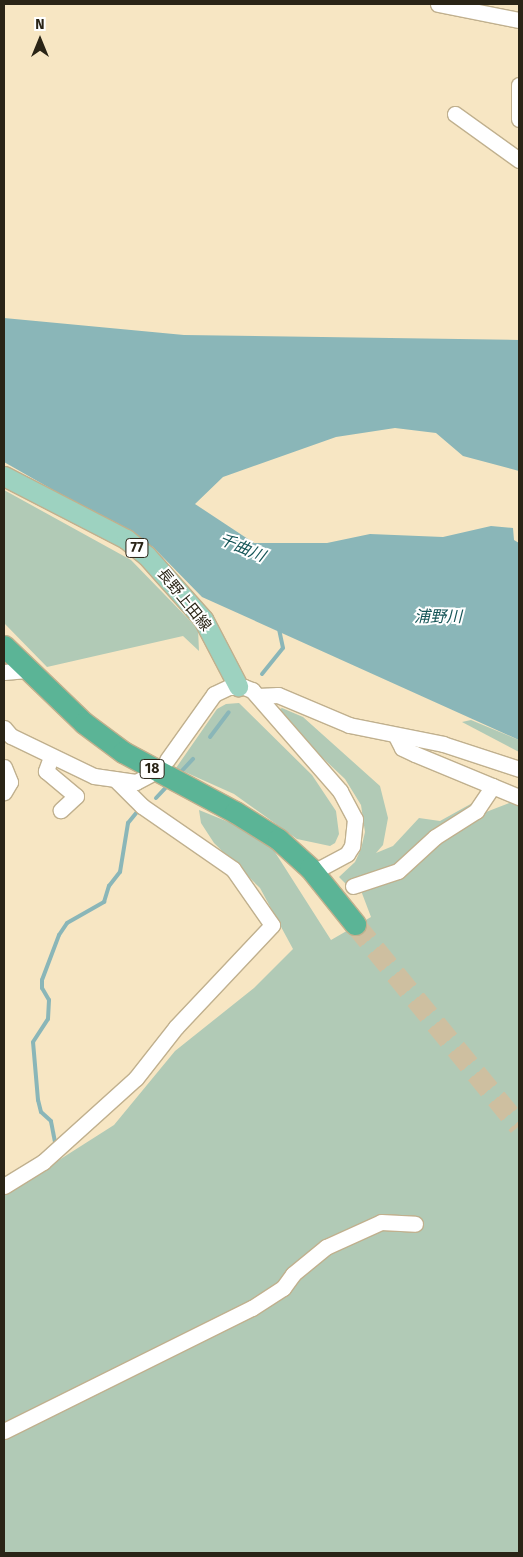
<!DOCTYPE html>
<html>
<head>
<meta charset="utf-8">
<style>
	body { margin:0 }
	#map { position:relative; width:523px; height:1557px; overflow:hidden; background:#f7e6c3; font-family:"Fira Sans","Noto Sans JP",sans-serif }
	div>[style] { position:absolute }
	.green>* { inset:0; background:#b1cab6 }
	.water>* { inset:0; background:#8ab6b8 }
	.stream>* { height:4px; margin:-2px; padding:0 2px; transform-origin:2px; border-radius:2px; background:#8ab6b8 }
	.highway-tunnel>* { height:21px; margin-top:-10.5px; transform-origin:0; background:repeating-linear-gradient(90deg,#cebfa0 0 21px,transparent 0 32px) }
	.roads { filter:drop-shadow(1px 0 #c0b08e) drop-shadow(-1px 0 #c0b08e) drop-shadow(0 1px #c0b08e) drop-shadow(0 -1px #c0b08e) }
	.minor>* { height:15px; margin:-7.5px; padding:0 7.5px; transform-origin:7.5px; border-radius:7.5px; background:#fff }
	.major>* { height:19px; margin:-9.5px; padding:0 9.5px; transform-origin:9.5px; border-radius:9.5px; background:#9dd2c0 }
	.highway>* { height:21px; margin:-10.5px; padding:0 10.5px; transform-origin:10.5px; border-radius:10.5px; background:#5bb496 }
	span { translate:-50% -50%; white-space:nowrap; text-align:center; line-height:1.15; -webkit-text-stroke:4px #fff; paint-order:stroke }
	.shield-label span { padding:1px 4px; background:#fff; border:1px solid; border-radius:4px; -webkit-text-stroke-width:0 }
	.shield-label { font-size:14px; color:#2a2416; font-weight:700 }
	.street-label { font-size:15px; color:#2a2416 }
	.water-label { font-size:16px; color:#155557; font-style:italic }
	.frame { position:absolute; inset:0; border:5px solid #2a2416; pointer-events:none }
	.north { position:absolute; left:15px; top:15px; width:50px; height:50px; -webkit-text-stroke:4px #fff; paint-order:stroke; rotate:0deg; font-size:14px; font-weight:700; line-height:20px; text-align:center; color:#2a2416 }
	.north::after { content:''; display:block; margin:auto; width:18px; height:22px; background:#2a2416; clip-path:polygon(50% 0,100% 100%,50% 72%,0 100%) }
</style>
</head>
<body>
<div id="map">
	<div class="green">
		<div style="clip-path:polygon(4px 490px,131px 560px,198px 629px,199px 651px,183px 636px,47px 667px,4px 623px)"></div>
		<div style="clip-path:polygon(239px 703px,312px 775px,336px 811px,339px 834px,335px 843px,330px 846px,297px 839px,234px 794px,176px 768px,217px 709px,226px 704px)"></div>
		<div style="clip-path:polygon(282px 708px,303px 717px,380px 786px,388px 818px,383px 845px,376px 853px,393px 846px,419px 818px,440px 821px,476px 801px,476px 805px,407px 859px,348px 886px,339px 877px,355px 862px,361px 849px,365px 832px,361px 805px,345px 779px,291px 728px,278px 710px)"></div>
		<div style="clip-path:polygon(471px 720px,519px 740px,519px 752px,462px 722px)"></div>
		<div style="clip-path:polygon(512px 802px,519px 805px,519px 1553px,4px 1553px,4px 1195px,114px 1125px,175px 1051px,254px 988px,293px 949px,260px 888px,214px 843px,201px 823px,199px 810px,231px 823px,273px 849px,331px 940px,371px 917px,360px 888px,486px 812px)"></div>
	</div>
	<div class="water">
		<div style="clip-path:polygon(4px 318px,184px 335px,519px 340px,519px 471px,463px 456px,436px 433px,395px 428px,336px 437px,223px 477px,195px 504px,254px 543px,327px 543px,370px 534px,443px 537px,491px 526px,513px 528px,514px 540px,519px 543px,519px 740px,202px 597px,153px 547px,4px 462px)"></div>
	</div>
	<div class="stream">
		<div style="left:262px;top:674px;width:33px;rotate:-51deg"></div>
		<div style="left:283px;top:648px;width:19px;rotate:-102deg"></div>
		<div style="left:210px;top:737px;width:31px;rotate:-53deg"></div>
		<div style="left:178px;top:775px;width:22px;rotate:-47deg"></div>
		<div style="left:156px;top:798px;width:18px;rotate:-47deg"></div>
		<div style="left:55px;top:1142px;width:21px;rotate:-101deg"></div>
		<div style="left:51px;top:1121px;width:13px;rotate:-138deg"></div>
		<div style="left:41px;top:1112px;width:12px;rotate:-104deg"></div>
		<div style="left:38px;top:1100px;width:58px;rotate:-94.9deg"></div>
		<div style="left:33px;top:1042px;width:27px;rotate:-57deg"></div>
		<div style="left:48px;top:1019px;width:19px;rotate:-87deg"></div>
		<div style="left:49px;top:1000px;width:14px;rotate:-120deg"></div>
		<div style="left:42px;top:988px;width:8px;rotate:-90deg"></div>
		<div style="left:42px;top:980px;width:48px;rotate:-69.3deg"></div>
		<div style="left:59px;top:935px;width:14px;rotate:-56deg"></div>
		<div style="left:67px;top:923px;width:43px;rotate:-29.6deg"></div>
		<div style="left:104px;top:902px;width:17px;rotate:-73deg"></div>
		<div style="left:109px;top:886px;width:18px;rotate:-52deg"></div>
		<div style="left:120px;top:872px;width:50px;rotate:-80.7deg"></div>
		<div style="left:128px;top:823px;width:13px;rotate:-51deg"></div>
	</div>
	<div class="highway-tunnel">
		<div style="left:355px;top:924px;width:260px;rotate:50.9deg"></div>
	</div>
	<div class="roads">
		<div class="minor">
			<div style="left:438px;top:4px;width:83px;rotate:11.2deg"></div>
			<div style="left:519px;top:85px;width:34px;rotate:90deg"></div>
			<div style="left:455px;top:114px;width:79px;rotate:35.7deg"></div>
			<div style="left:4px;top:672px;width:23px;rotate:-5deg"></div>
			<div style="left:258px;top:696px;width:20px;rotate:-3deg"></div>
			<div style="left:278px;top:695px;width:77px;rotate:22.9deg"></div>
			<div style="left:349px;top:725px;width:96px;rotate:11.4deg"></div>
			<div style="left:443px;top:744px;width:80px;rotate:18.2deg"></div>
			<div style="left:4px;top:728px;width:11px;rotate:49deg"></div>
			<div style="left:11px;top:736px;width:92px;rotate:25.7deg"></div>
			<div style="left:94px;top:776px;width:42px;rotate:8.1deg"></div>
			<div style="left:136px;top:782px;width:15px;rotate:-28deg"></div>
			<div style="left:396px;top:736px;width:13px;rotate:63deg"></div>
			<div style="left:402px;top:748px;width:14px;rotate:25deg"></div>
			<div style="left:415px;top:754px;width:113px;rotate:22.5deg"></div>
			<div style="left:51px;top:757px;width:15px;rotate:110deg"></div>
			<div style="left:46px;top:771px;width:39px;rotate:40deg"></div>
			<div style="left:76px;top:796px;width:21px;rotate:137deg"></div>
			<div style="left:167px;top:760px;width:81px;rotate:-54.5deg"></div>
			<div style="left:214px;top:694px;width:17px;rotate:-25deg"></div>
			<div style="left:229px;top:687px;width:15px"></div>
			<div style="left:244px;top:687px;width:9px;rotate:21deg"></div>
			<div style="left:252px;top:690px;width:134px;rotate:48.9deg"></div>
			<div style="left:340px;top:791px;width:32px;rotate:62deg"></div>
			<div style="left:355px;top:819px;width:27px;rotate:96deg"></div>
			<div style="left:352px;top:846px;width:9px;rotate:122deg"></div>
			<div style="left:347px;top:854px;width:32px;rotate:152deg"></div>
			<div style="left:319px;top:869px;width:9px;rotate:-174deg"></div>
			<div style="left:4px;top:767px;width:16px;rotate:68deg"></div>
			<div style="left:10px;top:782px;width:12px;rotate:121deg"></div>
			<div style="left:353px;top:886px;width:47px;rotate:-18.4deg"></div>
			<div style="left:398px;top:871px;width:50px;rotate:-42.6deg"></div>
			<div style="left:435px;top:837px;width:49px;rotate:-32.4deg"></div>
			<div style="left:476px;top:811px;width:30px;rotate:-56deg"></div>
			<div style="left:4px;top:1186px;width:46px;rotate:-31.6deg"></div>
			<div style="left:43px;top:1162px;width:125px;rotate:-42.1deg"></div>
			<div style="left:136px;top:1078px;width:65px;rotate:-51.9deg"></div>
			<div style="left:176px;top:1027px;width:140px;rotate:-46.7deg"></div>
			<div style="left:272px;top:925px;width:68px;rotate:-124.9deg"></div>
			<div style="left:233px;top:869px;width:111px;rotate:-145.3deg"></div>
			<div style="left:142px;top:806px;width:38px;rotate:-135deg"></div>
			<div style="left:4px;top:1431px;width:277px;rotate:-26.4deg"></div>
			<div style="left:252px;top:1308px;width:37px;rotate:-33deg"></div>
			<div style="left:283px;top:1288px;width:17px;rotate:-54deg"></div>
			<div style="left:293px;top:1274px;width:43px;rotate:-39.3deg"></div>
			<div style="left:326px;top:1247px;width:60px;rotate:-24.4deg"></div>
			<div style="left:381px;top:1222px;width:34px;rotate:3deg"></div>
		</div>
		<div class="major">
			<div style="left:4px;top:476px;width:137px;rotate:27.3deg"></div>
			<div style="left:126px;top:539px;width:26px;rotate:39deg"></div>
			<div style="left:146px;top:555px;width:86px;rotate:48.3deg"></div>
			<div style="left:203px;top:619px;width:76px;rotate:62.4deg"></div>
		</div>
		<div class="highway">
			<div style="left:4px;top:646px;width:111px;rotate:43.9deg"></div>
			<div style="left:84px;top:723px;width:49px;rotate:36.6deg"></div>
			<div style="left:123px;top:752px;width:127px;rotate:28.2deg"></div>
			<div style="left:235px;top:812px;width:51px;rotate:32.1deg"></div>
			<div style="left:278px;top:839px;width:43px;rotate:42.2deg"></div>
			<div style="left:310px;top:868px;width:72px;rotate:51.2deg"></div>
		</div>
	</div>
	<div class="shield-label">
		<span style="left:137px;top:548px">77</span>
		<span style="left:152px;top:769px">18</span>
	</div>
	<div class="street-label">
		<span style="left:184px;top:600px;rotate:51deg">長野上田線</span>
	</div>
	<div class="water-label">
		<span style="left:242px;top:548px;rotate:23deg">千曲川</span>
		<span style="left:438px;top:617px">浦野川</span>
	</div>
	<div class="frame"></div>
	<div class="north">N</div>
</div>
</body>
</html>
